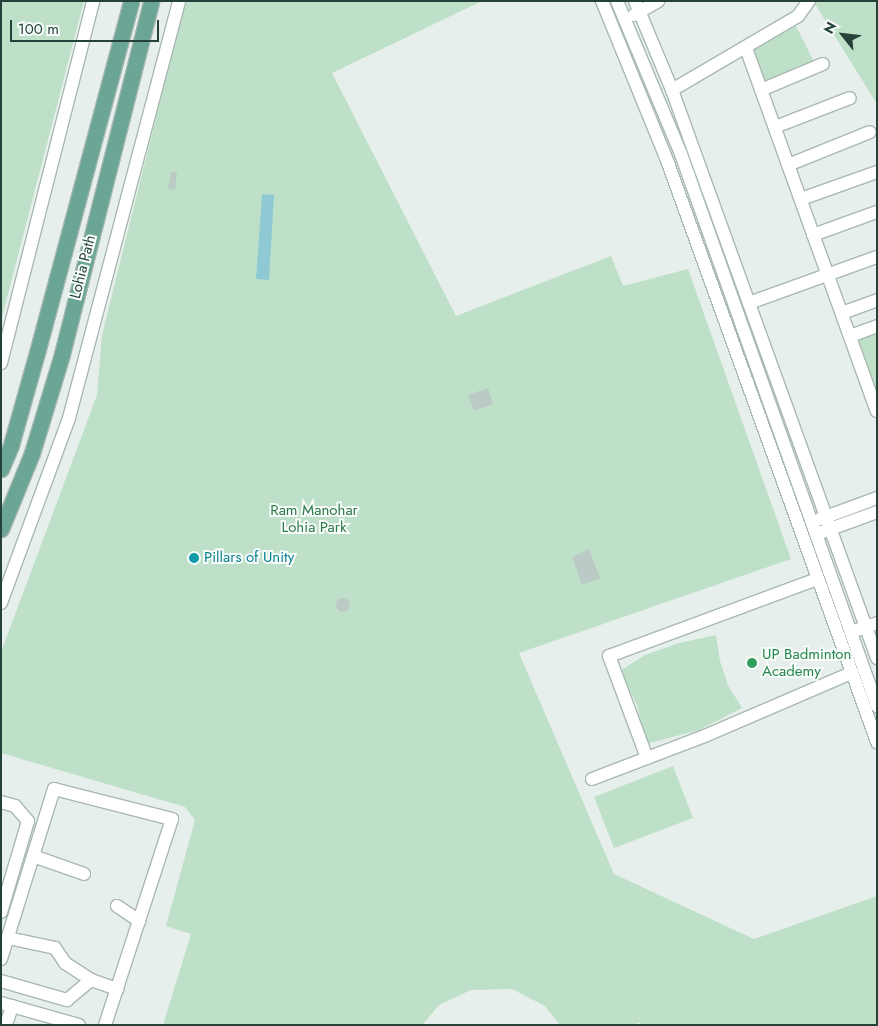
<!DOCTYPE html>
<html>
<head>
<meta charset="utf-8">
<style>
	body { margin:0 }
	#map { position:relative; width:878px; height:1026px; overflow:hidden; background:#e6efeb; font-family:Jost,sans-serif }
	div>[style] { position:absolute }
	.green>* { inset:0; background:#bfe0c8 }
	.water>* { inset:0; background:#8ec9d4 }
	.building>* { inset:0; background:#bbcac4 }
	.round { border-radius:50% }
	.roads { filter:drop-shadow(1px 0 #a8b8b2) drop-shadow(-1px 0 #a8b8b2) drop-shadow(0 1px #a8b8b2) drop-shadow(0 -1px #a8b8b2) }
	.minor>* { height:12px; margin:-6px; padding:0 6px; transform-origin:6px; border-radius:6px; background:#fff }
	.major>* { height:15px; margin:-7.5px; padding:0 7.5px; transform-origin:7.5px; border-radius:7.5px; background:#6aa596 }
	.dots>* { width:14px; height:14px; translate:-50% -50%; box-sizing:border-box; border:2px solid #f7fbf9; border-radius:50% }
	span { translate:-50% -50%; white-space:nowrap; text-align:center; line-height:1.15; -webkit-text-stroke:4px #f7fbf9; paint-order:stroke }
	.street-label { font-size:15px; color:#24423a }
	.park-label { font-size:15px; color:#2d7a4b }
	.culture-label { font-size:15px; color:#0d838f }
	.left { translate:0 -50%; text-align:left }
	.leisure-label { font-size:15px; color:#27864d }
	.frame { position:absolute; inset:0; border:2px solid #24423a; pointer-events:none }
	.north { position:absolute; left:818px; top:10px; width:50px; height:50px; -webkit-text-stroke:4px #f7fbf9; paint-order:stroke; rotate:299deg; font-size:14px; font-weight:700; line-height:20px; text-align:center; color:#24423a }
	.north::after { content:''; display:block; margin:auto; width:18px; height:22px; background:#24423a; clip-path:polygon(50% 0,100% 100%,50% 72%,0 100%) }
	.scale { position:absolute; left:10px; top:20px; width:149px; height:22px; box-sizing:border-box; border:2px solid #24423a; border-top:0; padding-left:6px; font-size:15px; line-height:18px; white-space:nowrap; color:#24423a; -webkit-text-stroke:4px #f7fbf9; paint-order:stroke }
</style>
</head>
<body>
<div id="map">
	<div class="green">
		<div style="clip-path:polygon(1px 1px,84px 1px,1px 321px)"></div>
		<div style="clip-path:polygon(185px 1px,482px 1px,332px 73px,456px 316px,611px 256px,623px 286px,688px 269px,791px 559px,519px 653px,614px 874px,754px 939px,877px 896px,877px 1025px,642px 1025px,638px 1022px,637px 1025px,560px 1025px,545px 1006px,512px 989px,471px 990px,439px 1005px,422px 1025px,163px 1025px,191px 934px,166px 926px,195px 820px,185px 807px,1px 753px,1px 652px,97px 395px,102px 335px)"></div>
		<div style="clip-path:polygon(813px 1px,877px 1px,877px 104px)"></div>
		<div style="clip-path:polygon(796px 26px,814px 62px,764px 84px,752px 51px)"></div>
		<div style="clip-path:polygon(877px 332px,877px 392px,856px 340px)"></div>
		<div style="clip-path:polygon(716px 635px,720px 661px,728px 685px,742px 708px,699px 730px,646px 744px,637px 705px,620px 671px,645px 655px,679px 643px)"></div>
		<div style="clip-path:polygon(673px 766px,693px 818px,614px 848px,594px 797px)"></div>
	</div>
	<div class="water">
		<div style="clip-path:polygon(262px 194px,274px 195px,269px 280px,256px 279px)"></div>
	</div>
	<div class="building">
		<div style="clip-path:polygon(171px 172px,177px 172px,175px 190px,168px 189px)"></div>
		<div style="clip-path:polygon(488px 388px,493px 404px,474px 411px,468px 395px)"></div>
		<div style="clip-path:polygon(589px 549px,600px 578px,582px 585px,572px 557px)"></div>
		<div class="round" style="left:336px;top:598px;width:14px;height:14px"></div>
	</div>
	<div class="roads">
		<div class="minor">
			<div style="left:602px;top:1px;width:175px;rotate:67.8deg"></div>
			<div style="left:668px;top:163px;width:616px;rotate:70.15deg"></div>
			<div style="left:617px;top:1px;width:166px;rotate:67.3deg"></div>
			<div style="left:681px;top:154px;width:586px;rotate:70.45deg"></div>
			<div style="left:635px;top:1px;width:96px;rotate:67.4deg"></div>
			<div style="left:672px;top:90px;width:604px;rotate:70.15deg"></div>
			<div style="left:634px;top:15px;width:28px;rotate:-30deg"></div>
			<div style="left:746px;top:48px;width:386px;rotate:70.2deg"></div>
			<div style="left:672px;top:90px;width:146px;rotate:-30.4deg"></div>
			<div style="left:798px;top:16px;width:19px;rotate:-54deg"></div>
			<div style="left:761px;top:90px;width:67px;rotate:-22.8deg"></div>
			<div style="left:775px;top:127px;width:80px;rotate:-21.1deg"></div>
			<div style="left:788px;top:165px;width:88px;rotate:-21.9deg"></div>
			<div style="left:801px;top:199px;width:81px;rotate:-19.6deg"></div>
			<div style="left:813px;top:235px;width:68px;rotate:-19.8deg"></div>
			<div style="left:749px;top:303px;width:136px;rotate:-19.8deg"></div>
			<div style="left:842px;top:313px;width:37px;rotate:-20deg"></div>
			<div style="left:850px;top:336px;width:29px;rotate:-20deg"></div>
			<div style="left:1px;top:363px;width:374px;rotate:-75.7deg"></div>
			<div style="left:820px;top:519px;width:61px;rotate:-20.2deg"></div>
			<div style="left:822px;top:532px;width:59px;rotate:-20deg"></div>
			<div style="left:1px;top:603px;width:197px;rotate:-69.8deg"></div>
			<div style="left:69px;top:418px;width:431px;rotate:-75.2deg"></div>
			<div style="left:857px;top:630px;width:21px;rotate:-19deg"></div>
			<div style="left:647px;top:758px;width:109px;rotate:-110.4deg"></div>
			<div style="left:609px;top:656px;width:222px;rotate:-20.3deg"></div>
			<div style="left:592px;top:779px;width:123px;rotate:-20.9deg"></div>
			<div style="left:707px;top:735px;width:157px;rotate:-23.3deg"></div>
			<div style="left:1px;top:802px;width:15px;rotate:16deg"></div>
			<div style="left:15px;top:806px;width:20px;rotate:49deg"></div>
			<div style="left:28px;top:821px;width:95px;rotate:106.5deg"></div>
			<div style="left:33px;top:856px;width:54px;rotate:19.4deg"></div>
			<div style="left:117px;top:906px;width:27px;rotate:34deg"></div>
			<div style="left:8px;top:938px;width:48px;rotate:12deg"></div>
			<div style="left:55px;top:948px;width:18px;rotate:56deg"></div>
			<div style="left:65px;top:963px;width:31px;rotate:33deg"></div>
			<div style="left:1px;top:959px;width:178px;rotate:-72.7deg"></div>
			<div style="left:54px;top:789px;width:122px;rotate:14.3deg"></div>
			<div style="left:172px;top:819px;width:217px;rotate:108deg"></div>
			<div style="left:1px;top:981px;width:69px;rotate:16.1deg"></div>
			<div style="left:67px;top:1000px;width:31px;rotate:-40deg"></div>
			<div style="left:91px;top:980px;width:28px;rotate:19deg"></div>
			<div style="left:1px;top:1003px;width:81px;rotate:15.8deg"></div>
			<div style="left:6px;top:1025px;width:20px;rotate:-72deg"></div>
		</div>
		<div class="major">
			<div style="left:1px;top:469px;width:26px;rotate:-67deg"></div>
			<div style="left:11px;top:445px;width:100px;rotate:-74.3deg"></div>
			<div style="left:38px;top:349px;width:360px;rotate:-75deg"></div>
			<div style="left:1px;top:529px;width:82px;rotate:-67.8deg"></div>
			<div style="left:32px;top:453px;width:103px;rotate:-73.1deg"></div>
			<div style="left:62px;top:354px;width:364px;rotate:-75.8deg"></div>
		</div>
	</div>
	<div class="dots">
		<div style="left:194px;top:558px;background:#0f9aa8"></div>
		<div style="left:752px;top:663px;background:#2e9e5b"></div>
	</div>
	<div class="street-label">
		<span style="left:83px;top:267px;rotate:-76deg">Lohia Path</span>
	</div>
	<div class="park-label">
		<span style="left:314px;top:519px">Ram Manohar<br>Lohia Park</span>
	</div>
	<div class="culture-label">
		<span class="left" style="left:204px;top:558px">Pillars of Unity</span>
	</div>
	<div class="leisure-label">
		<span class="left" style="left:762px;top:663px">UP Badminton<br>Academy</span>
	</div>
	<div class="frame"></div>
	<div class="north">N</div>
	<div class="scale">100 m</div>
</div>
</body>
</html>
